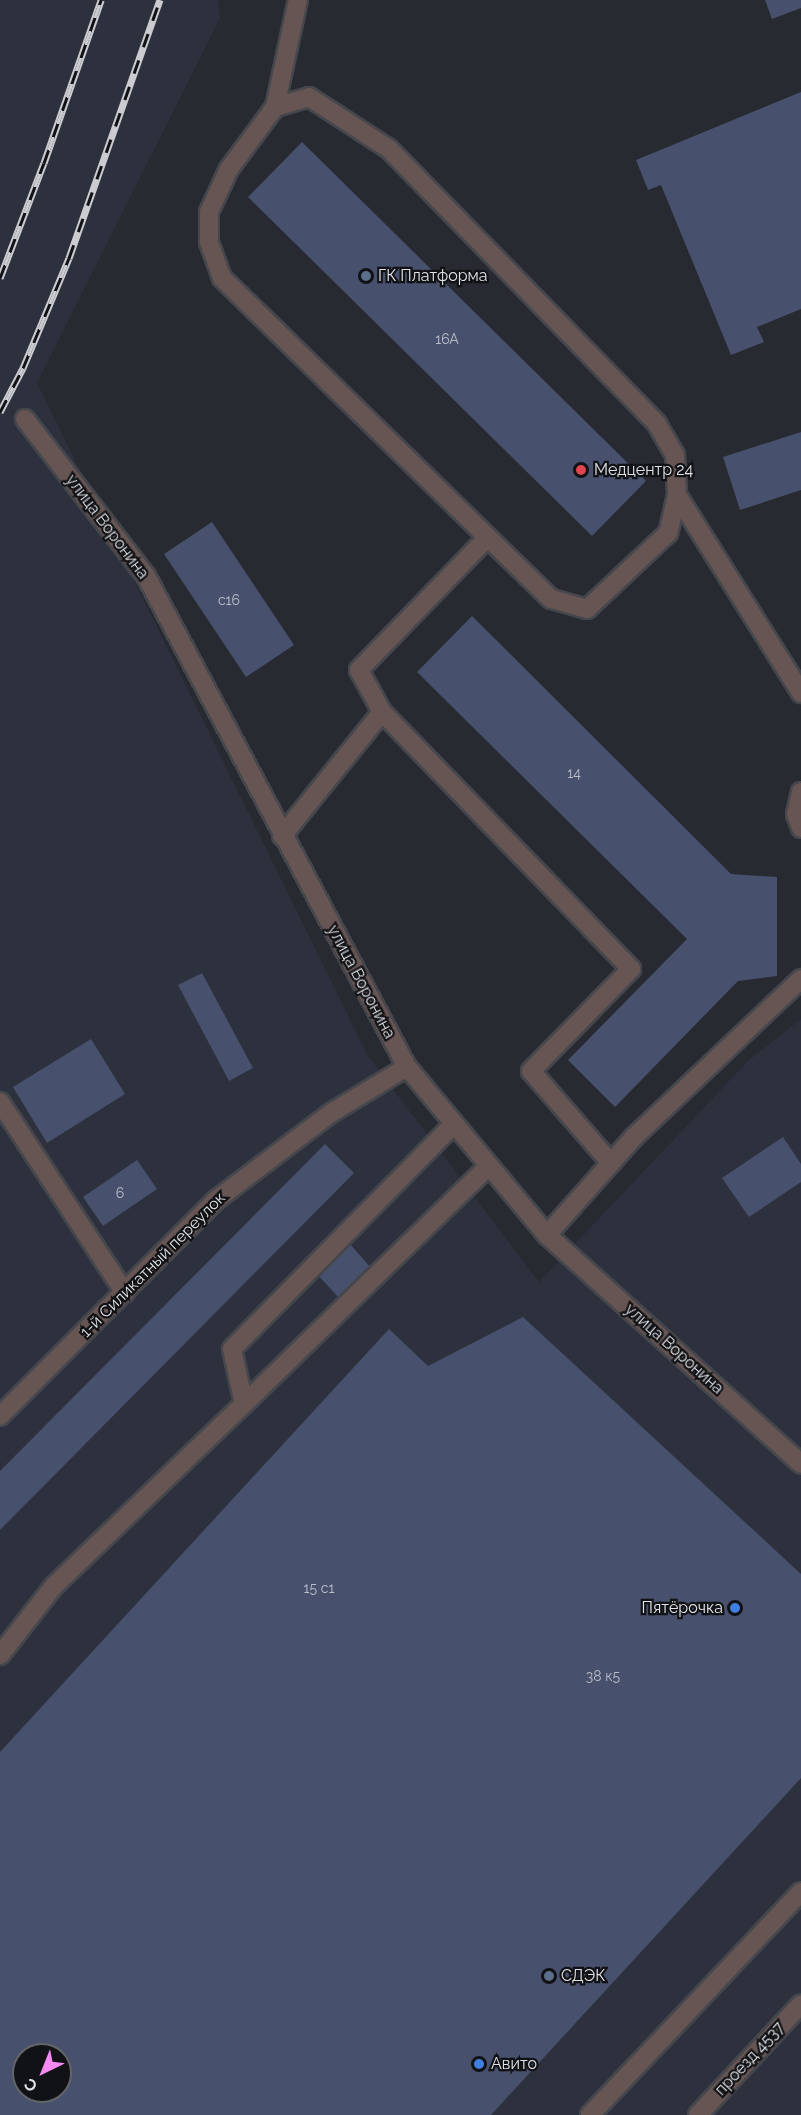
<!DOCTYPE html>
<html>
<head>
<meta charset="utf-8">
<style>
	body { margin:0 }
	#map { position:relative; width:801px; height:2115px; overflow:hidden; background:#272a30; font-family:Raleway,sans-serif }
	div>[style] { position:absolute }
	.built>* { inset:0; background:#2d313d }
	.building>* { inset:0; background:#47506d }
	.roads { filter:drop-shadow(2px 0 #45474d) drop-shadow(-2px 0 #45474d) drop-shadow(0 2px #45474d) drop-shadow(0 -2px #45474d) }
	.minor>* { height:18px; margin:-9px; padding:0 9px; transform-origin:9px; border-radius:9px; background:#665553 }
	.rail>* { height:7px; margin-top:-3.5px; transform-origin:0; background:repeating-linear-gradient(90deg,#111215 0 14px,#caccd0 0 28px); box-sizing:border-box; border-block:2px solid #caccd0 }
	.dots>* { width:16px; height:16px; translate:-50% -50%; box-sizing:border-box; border:3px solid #111215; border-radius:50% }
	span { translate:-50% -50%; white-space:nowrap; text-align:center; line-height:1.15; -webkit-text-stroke:4.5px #111215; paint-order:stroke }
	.number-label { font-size:14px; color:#babec8 }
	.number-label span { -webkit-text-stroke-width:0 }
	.poi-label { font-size:16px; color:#e1e2e6 }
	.left { translate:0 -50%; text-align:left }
	.right { translate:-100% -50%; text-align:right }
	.street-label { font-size:16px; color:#e1e2e6 }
	.north { position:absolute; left:12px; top:2043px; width:60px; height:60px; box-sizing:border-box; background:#111215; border:2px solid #646569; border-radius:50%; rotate:223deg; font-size:16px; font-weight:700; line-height:24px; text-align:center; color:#e1e2e6 }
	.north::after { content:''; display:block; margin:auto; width:21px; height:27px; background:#f389f1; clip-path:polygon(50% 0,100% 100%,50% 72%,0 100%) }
</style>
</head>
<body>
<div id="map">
	<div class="built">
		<div style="clip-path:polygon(evenodd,0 0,218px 0,220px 18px,37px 383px,368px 1056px,539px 1282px,748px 1061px,801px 1019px,801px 2115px,0 2115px,0 0,24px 2055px,60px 2055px,60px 2091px,24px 2091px,24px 2055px)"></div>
	</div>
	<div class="building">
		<div style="clip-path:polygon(765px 0,801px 0,801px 8px,772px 19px)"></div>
		<div style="clip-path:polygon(801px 92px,801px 309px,757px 327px,764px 342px,731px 355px,661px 185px,648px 190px,636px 160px)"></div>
		<div style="clip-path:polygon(302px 142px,646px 481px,592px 536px,248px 197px)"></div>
		<div style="clip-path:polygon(801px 432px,801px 490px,740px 510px,723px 457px)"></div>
		<div style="clip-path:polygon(212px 522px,294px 645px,246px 677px,164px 554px)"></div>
		<div style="clip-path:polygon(472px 616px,731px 874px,777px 877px,777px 976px,738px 981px,615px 1107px,568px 1060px,687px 939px,417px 672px)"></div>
		<div style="clip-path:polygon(202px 973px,253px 1068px,229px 1081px,178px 985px)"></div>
		<div style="clip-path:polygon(91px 1039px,125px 1094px,47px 1143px,13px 1087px)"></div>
		<div style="clip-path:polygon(783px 1137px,801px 1164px,801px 1182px,749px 1217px,722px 1178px)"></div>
		<div style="clip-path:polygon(325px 1144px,354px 1173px,0 1530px,0 1471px)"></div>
		<div style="clip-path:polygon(137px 1160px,157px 1189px,103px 1226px,83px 1197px)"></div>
		<div style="clip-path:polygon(349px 1243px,372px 1269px,339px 1298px,316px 1273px)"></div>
		<div style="clip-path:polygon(evenodd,523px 1317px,801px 1574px,801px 1778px,491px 2115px,0 2115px,0 1752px,389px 1329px,428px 1366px,523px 1317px,24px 2055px,60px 2055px,60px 2091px,24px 2091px,24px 2055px)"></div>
	</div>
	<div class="roads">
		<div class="minor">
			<div style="left:275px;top:107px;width:35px;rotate:-16deg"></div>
			<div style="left:309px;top:97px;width:95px;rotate:33deg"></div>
			<div style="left:389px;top:149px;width:384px;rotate:45.7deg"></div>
			<div style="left:657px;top:424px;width:36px;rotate:60deg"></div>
			<div style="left:675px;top:455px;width:40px;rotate:87.1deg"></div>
			<div style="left:677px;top:495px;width:39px;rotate:103deg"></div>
			<div style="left:668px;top:533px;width:111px;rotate:136.8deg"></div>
			<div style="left:587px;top:609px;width:37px;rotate:-164deg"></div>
			<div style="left:551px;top:599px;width:460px;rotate:-135.7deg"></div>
			<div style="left:222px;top:278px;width:38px;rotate:-110deg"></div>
			<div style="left:209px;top:242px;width:30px;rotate:-90deg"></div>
			<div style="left:209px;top:212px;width:47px;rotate:-65.1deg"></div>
			<div style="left:229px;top:169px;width:77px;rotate:-53.4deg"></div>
			<div style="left:275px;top:107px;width:109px;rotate:-77.9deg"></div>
			<div style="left:25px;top:419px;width:198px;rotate:52.4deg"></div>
			<div style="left:146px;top:576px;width:556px;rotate:62.01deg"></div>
			<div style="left:407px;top:1067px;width:219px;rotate:50.2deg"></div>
			<div style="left:547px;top:1235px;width:342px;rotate:42deg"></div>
			<div style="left:677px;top:495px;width:234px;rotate:57.9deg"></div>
			<div style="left:382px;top:712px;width:358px;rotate:45.9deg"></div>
			<div style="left:631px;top:969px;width:143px;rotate:134.4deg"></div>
			<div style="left:531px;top:1071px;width:122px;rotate:49deg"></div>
			<div style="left:801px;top:792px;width:23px;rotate:103deg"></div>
			<div style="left:796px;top:814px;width:15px;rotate:70deg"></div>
			<div style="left:282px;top:836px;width:159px;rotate:-51.1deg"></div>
			<div style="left:382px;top:712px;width:48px;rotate:-118.7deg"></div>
			<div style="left:359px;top:670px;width:185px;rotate:-45.9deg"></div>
			<div style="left:0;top:1102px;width:228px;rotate:56.8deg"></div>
			<div style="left:547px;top:1235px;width:131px;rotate:-48.4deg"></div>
			<div style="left:634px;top:1137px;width:230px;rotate:-43.4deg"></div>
			<div style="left:244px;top:1404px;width:342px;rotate:-44.2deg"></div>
			<div style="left:0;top:1416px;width:305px;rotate:-45deg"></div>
			<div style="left:216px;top:1200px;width:144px;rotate:-37.1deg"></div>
			<div style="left:331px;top:1113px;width:89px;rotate:-31.2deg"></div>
			<div style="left:0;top:1655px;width:88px;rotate:-52deg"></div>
			<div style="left:54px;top:1586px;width:263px;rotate:-43.8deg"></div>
			<div style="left:244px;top:1404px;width:56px;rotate:-102.3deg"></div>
			<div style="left:232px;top:1349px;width:316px;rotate:-45.4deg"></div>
			<div style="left:590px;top:2115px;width:307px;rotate:-46.6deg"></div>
			<div style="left:698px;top:2115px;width:151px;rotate:-47.1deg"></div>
		</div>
	</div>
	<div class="rail">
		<div style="left:0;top:278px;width:123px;rotate:-69.1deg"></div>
		<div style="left:44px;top:163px;width:173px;rotate:-70.7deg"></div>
		<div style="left:0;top:412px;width:50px;rotate:-62.4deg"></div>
		<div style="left:23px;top:368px;width:119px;rotate:-67.3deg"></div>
		<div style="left:69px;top:258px;width:274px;rotate:-70.6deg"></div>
	</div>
	<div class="dots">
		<div style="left:366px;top:276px;background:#5c6f8a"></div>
		<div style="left:581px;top:470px;background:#e0444e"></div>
		<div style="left:735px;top:1608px;background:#3f7fe0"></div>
		<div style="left:549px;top:1976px;background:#5c6f8a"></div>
		<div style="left:479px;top:2064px;background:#3f7fe0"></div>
	</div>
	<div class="number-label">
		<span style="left:447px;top:339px">16А</span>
		<span style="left:229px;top:600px">с16</span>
		<span style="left:574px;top:773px">14</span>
		<span style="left:120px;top:1193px">6</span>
		<span style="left:319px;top:1588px">15 с1</span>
		<span style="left:603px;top:1676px">38 к5</span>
	</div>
	<div class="poi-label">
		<span class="left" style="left:378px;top:276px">ГК Платформа</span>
		<span class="left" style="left:594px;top:470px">Медцентр 24</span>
		<span class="right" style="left:723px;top:1608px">Пятёрочка</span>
		<span class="left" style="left:561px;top:1976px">СДЭК</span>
		<span class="left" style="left:491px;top:2064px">Авито</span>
	</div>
	<div class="street-label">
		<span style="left:107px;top:527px;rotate:53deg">улица Воронина</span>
		<span style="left:361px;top:982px;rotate:62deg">улица Воронина</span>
		<span style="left:153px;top:1265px;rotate:-45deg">1-й Силикатный переулок</span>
		<span style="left:674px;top:1349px;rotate:42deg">улица Воронина</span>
		<span style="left:750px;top:2059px;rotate:-47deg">проезд 4537</span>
	</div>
	<div class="north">С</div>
</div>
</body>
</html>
